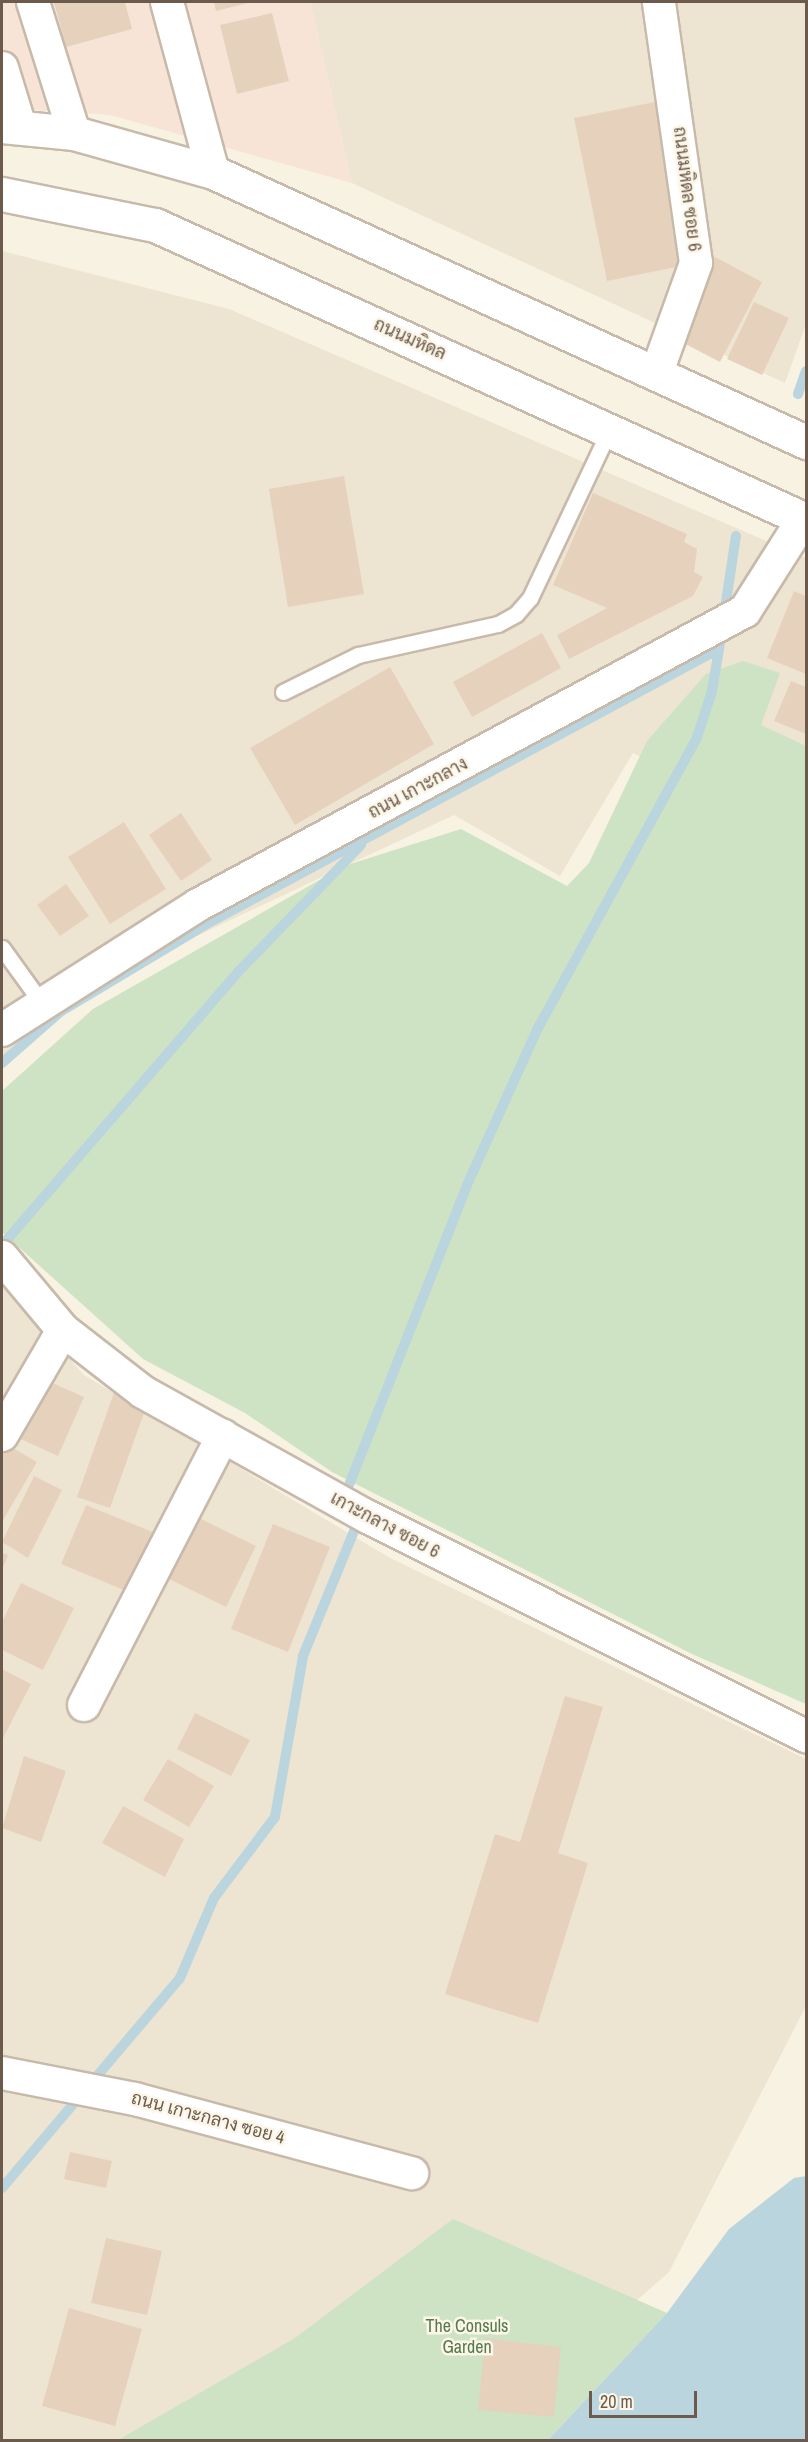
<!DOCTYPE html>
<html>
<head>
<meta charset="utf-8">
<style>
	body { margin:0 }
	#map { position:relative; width:808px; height:2442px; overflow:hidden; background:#f8f2e2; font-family:"Archivo Narrow",Sarabun,sans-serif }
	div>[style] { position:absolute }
	.residential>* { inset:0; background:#eee4d2 }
	.commercial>* { inset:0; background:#f7e4d7 }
	.green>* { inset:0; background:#cde3c3 }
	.water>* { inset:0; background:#bad5de }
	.stream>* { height:10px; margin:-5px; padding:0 5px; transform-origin:5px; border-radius:5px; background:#bad5de }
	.building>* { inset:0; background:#e6d2bc }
	.roads { filter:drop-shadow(2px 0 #c7baab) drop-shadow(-2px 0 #c7baab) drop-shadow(0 2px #c7baab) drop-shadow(0 -2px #c7baab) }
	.service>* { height:15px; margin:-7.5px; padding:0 7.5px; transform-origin:7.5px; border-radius:7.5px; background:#fff }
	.minor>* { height:32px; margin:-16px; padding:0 16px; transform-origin:16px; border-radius:16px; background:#fff }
	.secondary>* { height:33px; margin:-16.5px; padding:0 16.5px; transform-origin:16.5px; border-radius:16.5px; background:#fff }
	span { translate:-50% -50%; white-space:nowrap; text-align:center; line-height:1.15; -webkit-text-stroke:5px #fcf6e8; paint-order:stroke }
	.street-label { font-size:18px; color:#6c5b4c }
	.park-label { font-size:18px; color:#557b4d }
	.frame { position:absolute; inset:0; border:3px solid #6c5b4c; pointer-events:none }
	.scale { position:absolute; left:589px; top:2391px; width:108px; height:27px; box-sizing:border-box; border:3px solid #6c5b4c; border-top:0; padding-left:8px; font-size:18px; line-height:21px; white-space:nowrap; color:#6c5b4c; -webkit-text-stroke:4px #fcf6e8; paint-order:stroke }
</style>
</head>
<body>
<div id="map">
	<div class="residential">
		<div style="clip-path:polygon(310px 2px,806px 2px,806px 324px,785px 383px,352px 183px)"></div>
		<div style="clip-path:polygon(2px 251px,229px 309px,806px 558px,806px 836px,633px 753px,560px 876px,454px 815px,73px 994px,2px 1058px)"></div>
		<div style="clip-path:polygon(2px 1284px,84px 1375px,390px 1558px,806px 1759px,806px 2006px,669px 2272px,478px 2440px,2px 2440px)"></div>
	</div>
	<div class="commercial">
		<div style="clip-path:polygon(2px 2px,310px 2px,352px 183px,110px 115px,2px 108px)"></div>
	</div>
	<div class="green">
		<div style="clip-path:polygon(743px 661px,780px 673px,761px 725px,806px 746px,806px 1704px,692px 1654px,332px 1472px,245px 1413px,143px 1359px,2px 1232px,2px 1091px,93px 1009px,344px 866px,461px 829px,567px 886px,589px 863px,647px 741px,706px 674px)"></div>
		<div style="clip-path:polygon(453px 2219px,667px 2313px,548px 2440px,118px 2440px,295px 2338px)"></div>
	</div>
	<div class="water">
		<div style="clip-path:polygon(806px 2176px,806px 2440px,548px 2440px,667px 2313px,729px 2229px,794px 2178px)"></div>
	</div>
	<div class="stream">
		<div style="left:798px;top:394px;width:24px;rotate:-71deg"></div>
		<div style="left:724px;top:615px;width:80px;rotate:-81.4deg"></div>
		<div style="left:2px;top:1063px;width:77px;rotate:-41.3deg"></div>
		<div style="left:60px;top:1012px;width:179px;rotate:-30.9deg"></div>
		<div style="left:214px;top:920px;width:573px;rotate:-28.22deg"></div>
		<div style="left:5px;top:1242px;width:357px;rotate:-49.2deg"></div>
		<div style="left:238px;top:972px;width:177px;rotate:-45.9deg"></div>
		<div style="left:349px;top:1485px;width:322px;rotate:-68.5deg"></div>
		<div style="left:467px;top:1185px;width:172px;rotate:-65.7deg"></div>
		<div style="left:538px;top:1028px;width:328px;rotate:-61.3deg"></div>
		<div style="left:696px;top:740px;width:52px;rotate:-71.9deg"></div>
		<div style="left:712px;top:691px;width:61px;rotate:-80.5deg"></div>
		<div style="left:2px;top:2188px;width:275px;rotate:-49.7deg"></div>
		<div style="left:180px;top:1978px;width:87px;rotate:-67deg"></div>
		<div style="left:214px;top:1898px;width:101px;rotate:-53deg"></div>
		<div style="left:275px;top:1817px;width:163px;rotate:-80.1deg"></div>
		<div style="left:303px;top:1656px;width:140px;rotate:-67.8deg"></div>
	</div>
	<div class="building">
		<div style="clip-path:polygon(54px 2px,125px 2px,132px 29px,66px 47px)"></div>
		<div style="clip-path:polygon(214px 2px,252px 2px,216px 11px)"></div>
		<div style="clip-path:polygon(272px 13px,289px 81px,237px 94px,220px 25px)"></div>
		<div style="clip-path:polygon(655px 102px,686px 265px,607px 281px,574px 118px)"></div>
		<div style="clip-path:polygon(715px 257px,762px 282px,720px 362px,672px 337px)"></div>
		<div style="clip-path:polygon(754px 302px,789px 318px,762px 375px,727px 359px)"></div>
		<div style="clip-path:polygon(344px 476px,364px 594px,288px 607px,269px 489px)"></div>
		<div style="clip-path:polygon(593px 493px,687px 534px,684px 542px,697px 549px,694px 572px,703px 577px,693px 596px,569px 659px,557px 635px,607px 608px,553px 585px)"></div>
		<div style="clip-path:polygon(794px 591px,806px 596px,806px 674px,767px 658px)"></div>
		<div style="clip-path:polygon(542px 633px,561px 668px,472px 717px,453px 682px)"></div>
		<div style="clip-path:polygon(390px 667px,434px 744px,295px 825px,250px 748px)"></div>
		<div style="clip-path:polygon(791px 681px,806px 687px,806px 734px,774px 721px)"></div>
		<div style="clip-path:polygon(181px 813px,212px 860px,181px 881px,149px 835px)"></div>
		<div style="clip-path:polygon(124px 822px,166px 889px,110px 924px,68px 857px)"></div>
		<div style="clip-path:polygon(66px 884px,89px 916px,60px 936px,37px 905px)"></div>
		<div style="clip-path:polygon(39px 1377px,84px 1397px,58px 1456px,12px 1435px)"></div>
		<div style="clip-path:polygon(116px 1387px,149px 1399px,110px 1508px,77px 1497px)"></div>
		<div style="clip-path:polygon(4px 1443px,37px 1462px,2px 1522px,2px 1447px)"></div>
		<div style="clip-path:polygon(34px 1476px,62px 1490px,28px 1558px,2px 1542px)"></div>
		<div style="clip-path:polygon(86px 1505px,160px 1535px,136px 1595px,61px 1564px)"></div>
		<div style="clip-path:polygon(197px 1517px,256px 1546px,226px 1607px,167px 1578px)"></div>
		<div style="clip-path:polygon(273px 1524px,330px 1547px,288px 1652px,231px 1629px)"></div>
		<div style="clip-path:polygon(2px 1553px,8px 1555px,2px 1570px)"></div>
		<div style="clip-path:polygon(21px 1583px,74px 1608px,43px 1670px,2px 1650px,2px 1622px)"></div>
		<div style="clip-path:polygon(2px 1669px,31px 1684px,2px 1740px)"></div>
		<div style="clip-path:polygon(565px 1696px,603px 1707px,558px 1853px,588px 1863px,538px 2023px,445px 1994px,495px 1834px,520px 1842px)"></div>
		<div style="clip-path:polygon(195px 1713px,250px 1740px,231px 1776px,177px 1749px)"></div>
		<div style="clip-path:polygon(24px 1756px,66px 1771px,41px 1842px,2px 1828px)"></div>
		<div style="clip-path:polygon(168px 1759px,214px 1786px,189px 1827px,143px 1800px)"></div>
		<div style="clip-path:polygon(123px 1806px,184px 1839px,165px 1877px,102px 1843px)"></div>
		<div style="clip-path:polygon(70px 2152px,112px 2161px,106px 2188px,64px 2179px)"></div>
		<div style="clip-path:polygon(106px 2238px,162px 2251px,147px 2315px,91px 2303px)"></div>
		<div style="clip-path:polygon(69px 2308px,142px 2329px,115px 2426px,42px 2406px)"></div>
		<div style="clip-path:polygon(485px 2338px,561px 2347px,554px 2417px,478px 2410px)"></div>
	</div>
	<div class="roads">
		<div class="service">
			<div style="left:283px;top:692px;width:84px;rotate:-26.3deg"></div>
			<div style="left:358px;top:655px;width:143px;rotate:-12.5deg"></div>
			<div style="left:498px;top:624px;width:21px;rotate:-29deg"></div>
			<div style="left:516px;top:614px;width:21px;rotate:-49deg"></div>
			<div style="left:530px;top:598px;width:187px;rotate:-64.7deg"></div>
			<div style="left:2px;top:948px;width:67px;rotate:54.2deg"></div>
		</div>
		<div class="minor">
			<div style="left:33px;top:2px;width:137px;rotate:72.6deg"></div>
			<div style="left:167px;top:2px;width:176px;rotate:74.9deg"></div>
			<div style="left:2px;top:68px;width:62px;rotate:73deg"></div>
			<div style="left:657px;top:372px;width:116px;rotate:-70.3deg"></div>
			<div style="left:696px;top:263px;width:264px;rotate:-98.1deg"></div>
			<div style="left:2px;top:1030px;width:232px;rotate:-32.5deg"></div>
			<div style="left:198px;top:905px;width:621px;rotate:-28.26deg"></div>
			<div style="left:745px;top:611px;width:110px;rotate:-57.6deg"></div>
			<div style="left:2px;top:1257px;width:95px;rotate:50.1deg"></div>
			<div style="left:63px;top:1330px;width:101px;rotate:37.8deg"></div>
			<div style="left:143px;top:1392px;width:257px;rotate:29.1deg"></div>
			<div style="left:368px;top:1517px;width:490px;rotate:26.6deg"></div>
			<div style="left:2px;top:1435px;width:121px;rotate:-59.8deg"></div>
			<div style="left:84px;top:1705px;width:303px;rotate:-62.7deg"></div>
			<div style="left:2px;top:2073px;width:136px;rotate:11.1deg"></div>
			<div style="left:135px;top:2099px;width:287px;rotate:15deg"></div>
		</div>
		<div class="secondary">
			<div style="left:2px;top:126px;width:72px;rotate:5.6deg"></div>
			<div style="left:74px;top:133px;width:144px;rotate:15.7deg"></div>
			<div style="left:213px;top:172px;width:652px;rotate:24.48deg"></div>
			<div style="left:2px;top:194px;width:156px;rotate:11.5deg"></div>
			<div style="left:155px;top:225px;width:715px;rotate:24.38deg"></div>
		</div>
	</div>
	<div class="street-label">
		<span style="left:687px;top:189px;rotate:83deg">ถนนมหิดล ซอย 6</span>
		<span style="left:410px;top:339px;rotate:24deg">ถนนมหิดล</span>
		<span style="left:418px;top:788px;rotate:-28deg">ถนน เกาะกลาง</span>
		<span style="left:385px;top:1525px;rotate:28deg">เกาะกลาง ซอย 6</span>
		<span style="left:208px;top:2118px;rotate:15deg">ถนน เกาะกลาง ซอย 4</span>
	</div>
	<div class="park-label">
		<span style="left:467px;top:2337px">The Consuls<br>Garden</span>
	</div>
	<div class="frame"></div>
	<div class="scale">20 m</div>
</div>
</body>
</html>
